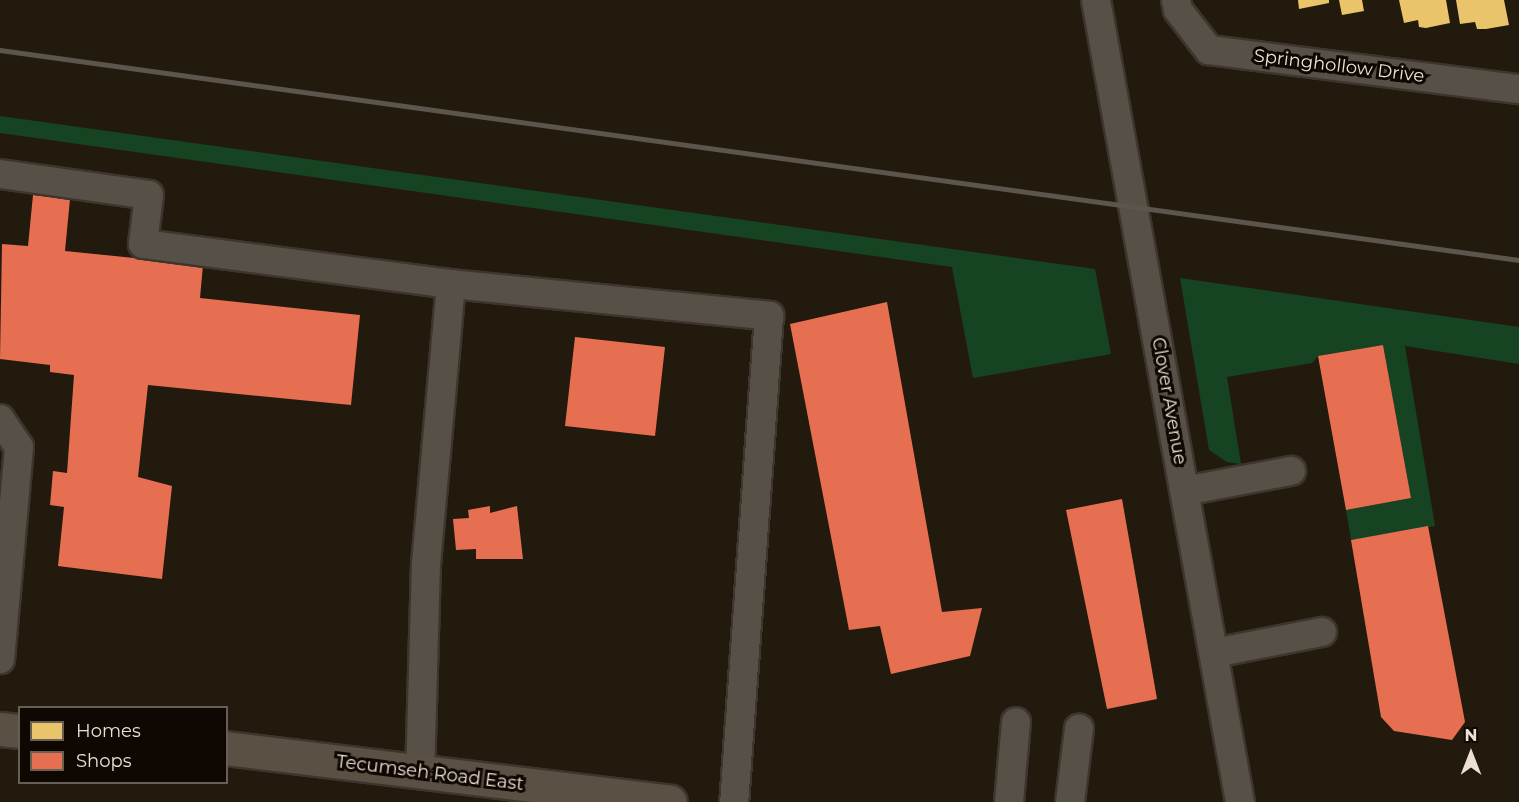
<!DOCTYPE html>
<html>
<head>
<meta charset="utf-8">
<style>
	body { margin:0 }
	#map { position:relative; width:1519px; height:802px; overflow:hidden; background:#231a0e; font-family:Montserrat,sans-serif }
	div>[style] { position:absolute }
	.green>* { inset:0; background:#164422 }
	.homes>* { inset:0; background:#e9c46a }
	.shops>* { inset:0; background:#e76f51 }
	.roads { filter:drop-shadow(2px 0 #3d352e) drop-shadow(-2px 0 #3d352e) drop-shadow(0 2px #3d352e) drop-shadow(0 -2px #3d352e) }
	.minor>* { height:28px; margin:-14px; padding:0 14px; transform-origin:14px; border-radius:14px; background:#565046 }
	.major>* { height:33px; margin:-16.5px; padding:0 16.5px; transform-origin:16.5px; border-radius:16.5px; background:#5a5044 }
	.rail>* { height:4.5px; margin:-2.25px; padding:0 2.25px; transform-origin:2.25px; border-radius:2.25px; background:#5b554c }
	span { translate:-50% -50%; white-space:nowrap; text-align:center; line-height:1.15; -webkit-text-stroke:6px #0e0702; paint-order:stroke }
	.street-label { font-size:18px; color:#ece0d3 }
	.legend { position:absolute; left:18px; top:706px; width:210px; height:78px; box-sizing:border-box; background:#0e0702; border:2px solid #675e56; margin:0; padding:8px 10px; list-style:none; font-size:18px; color:#ece0d3 }
	.legend li { display:flex; align-items:center; gap:12px; height:30px }
	.legend b { width:30px; border:2px solid #675e56 }
	.north { position:absolute; left:1441px; top:724px; width:60px; height:60px; -webkit-text-stroke:4px #0e0702; paint-order:stroke; rotate:0deg; font-size:16px; font-weight:700; line-height:24px; text-align:center; color:#ece0d3 }
	.north::after { content:''; display:block; margin:auto; width:21px; height:27px; background:#ece0d3; clip-path:polygon(50% 0,100% 100%,50% 72%,0 100%) }
</style>
</head>
<body>
<div id="map">
	<div class="green">
		<div style="clip-path:polygon(0 116px,1095px 269px,1111px 354px,973px 378px,952px 267px,0 133px)"></div>
		<div style="clip-path:polygon(1180px 278px,1519px 327px,1519px 364px,1405px 346px,1435px 526px,1351px 540px,1346px 510px,1411px 498px,1383px 345px,1318px 356px,1312px 363px,1227px 377px,1241px 464px,1227px 462px,1209px 450px)"></div>
	</div>
	<div class="homes">
		<div style="clip-path:polygon(1298px 0,1329px 0,1329px 3px,1299px 9px)"></div>
		<div style="clip-path:polygon(1339px 0,1362px 0,1364px 11px,1342px 15px)"></div>
		<div style="clip-path:polygon(1399px 0,1446px 0,1450px 23px,1426px 28px,1419px 27px,1418px 20px,1404px 23px)"></div>
		<div style="clip-path:polygon(1456px 0,1504px 0,1509px 25px,1486px 29px,1477px 29px,1475px 22px,1460px 24px)"></div>
	</div>
	<div class="shops">
		<div style="clip-path:polygon(33px 195px,70px 199px,65px 251px,203px 265px,200px 298px,360px 315px,351px 405px,148px 385px,138px 477px,172px 486px,162px 579px,58px 566px,64px 507px,50px 505px,53px 471px,67px 473px,74px 375px,50px 372px,50px 365px,0 359px,2px 244px,28px 246px)"></div>
		<div style="clip-path:polygon(887px 302px,942px 612px,982px 608px,970px 656px,891px 674px,880px 626px,849px 630px,790px 324px)"></div>
		<div style="clip-path:polygon(575px 337px,665px 347px,655px 436px,565px 426px)"></div>
		<div style="clip-path:polygon(1383px 345px,1411px 498px,1346px 510px,1318px 356px)"></div>
		<div style="clip-path:polygon(1122px 499px,1157px 699px,1107px 709px,1066px 510px)"></div>
		<div style="clip-path:polygon(490px 506px,490px 513px,517px 506px,523px 559px,476px 559px,476px 549px,456px 550px,453px 519px,469px 518px,468px 510px)"></div>
		<div style="clip-path:polygon(1428px 526px,1465px 722px,1452px 740px,1394px 731px,1381px 717px,1351px 540px)"></div>
	</div>
	<div class="roads">
		<div class="minor">
			<div style="left:1096px;top:0;width:815px;rotate:79.82deg"></div>
			<div style="left:1176px;top:0;width:10px;rotate:79deg"></div>
			<div style="left:1178px;top:10px;width:51px;rotate:52.2deg"></div>
			<div style="left:1209px;top:50px;width:312px;rotate:7.2deg"></div>
			<div style="left:0;top:174px;width:150px;rotate:8deg"></div>
			<div style="left:149px;top:195px;width:49px;rotate:97deg"></div>
			<div style="left:143px;top:244px;width:311px;rotate:7.4deg"></div>
			<div style="left:451px;top:284px;width:280px;rotate:95.1deg"></div>
			<div style="left:426px;top:563px;width:209px;rotate:91.6deg"></div>
			<div style="left:451px;top:284px;width:320px;rotate:5.7deg"></div>
			<div style="left:769px;top:316px;width:487px;rotate:94.1deg"></div>
			<div style="left:0;top:419px;width:34px;rotate:56deg"></div>
			<div style="left:19px;top:447px;width:213px;rotate:95.1deg"></div>
			<div style="left:1185px;top:491px;width:108px;rotate:-10.7deg"></div>
			<div style="left:1214px;top:653px;width:110px;rotate:-11deg"></div>
			<div style="left:1009px;top:802px;width:80px;rotate:-85deg"></div>
			<div style="left:1070px;top:802px;width:74px;rotate:-83deg"></div>
		</div>
		<div class="major">
			<div style="left:0;top:729px;width:20px;rotate:6deg"></div>
			<div style="left:226px;top:748px;width:447px;rotate:6.9deg"></div>
		</div>
	</div>
	<div class="rail">
		<div style="left:0;top:50px;width:1533px;rotate:7.87deg"></div>
	</div>
	<div class="street-label">
		<span style="left:1339px;top:66px;rotate:7deg">Springhollow Drive</span>
		<span style="left:1169px;top:401px;rotate:80deg">Clover Avenue</span>
		<span style="left:430px;top:773px;rotate:7deg">Tecumseh Road East</span>
	</div>
	<ul class="legend">
	<li><b style="height:16px;background:#e9c46a"></b>Homes</li>
	<li><b style="height:16px;background:#e76f51"></b>Shops</li>
	</ul>
	<div class="north">N</div>
</div>
</body>
</html>
